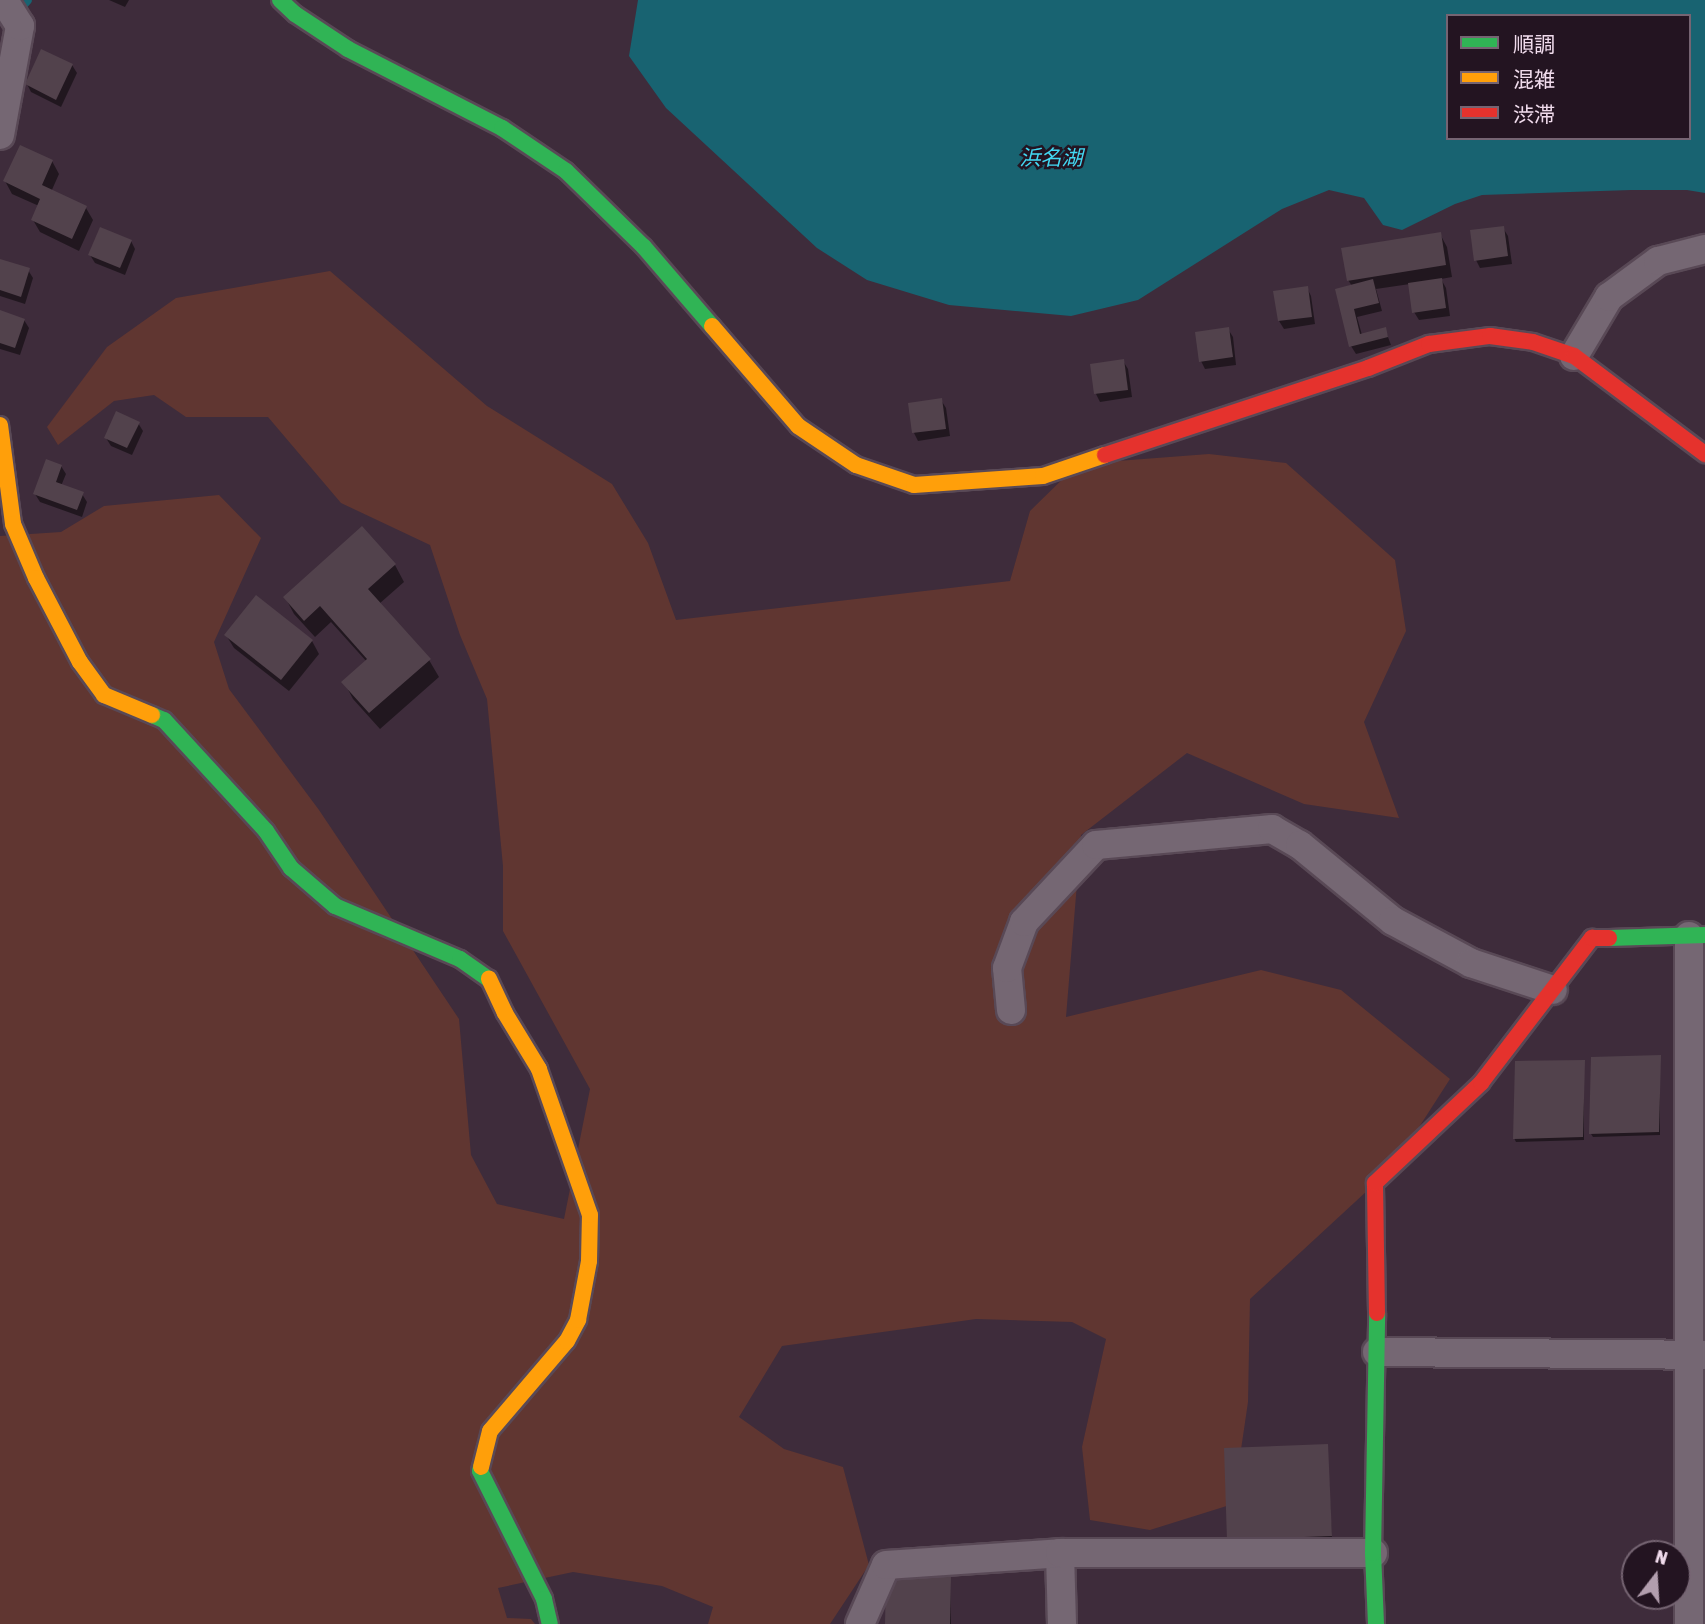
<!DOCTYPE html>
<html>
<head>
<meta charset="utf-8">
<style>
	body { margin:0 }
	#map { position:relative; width:1705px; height:1624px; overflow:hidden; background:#3e2c3b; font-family:"Asap Condensed","Noto Sans JP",sans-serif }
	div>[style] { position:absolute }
	.green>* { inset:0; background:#603631 }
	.water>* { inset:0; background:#186371 }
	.shadow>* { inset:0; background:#0007 }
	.stream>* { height:7px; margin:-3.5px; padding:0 3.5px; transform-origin:3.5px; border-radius:3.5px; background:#186371 }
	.building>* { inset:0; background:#52424c }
	.roads { filter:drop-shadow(2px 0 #594956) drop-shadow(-2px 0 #594956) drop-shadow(0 2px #594956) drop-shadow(0 -2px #594956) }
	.street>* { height:28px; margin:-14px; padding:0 14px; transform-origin:14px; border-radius:14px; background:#756773 }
	.fast>* { height:16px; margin:-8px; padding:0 8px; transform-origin:8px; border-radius:8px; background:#30b455 }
	.slow>* { height:16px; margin:-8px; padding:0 8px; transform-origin:8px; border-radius:8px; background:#ff9f0a }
	.jam>* { height:16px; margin:-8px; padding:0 8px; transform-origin:8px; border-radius:8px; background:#e5322d }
	span { translate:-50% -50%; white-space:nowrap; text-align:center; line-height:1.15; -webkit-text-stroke:5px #231421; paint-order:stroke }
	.water-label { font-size:21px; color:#43d9f3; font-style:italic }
	.legend { position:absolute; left:1446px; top:14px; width:245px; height:126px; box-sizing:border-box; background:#231421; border:2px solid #756472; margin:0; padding:9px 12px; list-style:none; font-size:21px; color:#f0dbec }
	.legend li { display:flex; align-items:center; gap:14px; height:35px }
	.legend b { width:35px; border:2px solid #756472 }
	.north { position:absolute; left:1621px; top:1540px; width:70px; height:70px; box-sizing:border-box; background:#231421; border:2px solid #756472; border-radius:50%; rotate:17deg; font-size:19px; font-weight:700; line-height:28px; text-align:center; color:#f0dbec }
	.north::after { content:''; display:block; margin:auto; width:24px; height:32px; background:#b29eae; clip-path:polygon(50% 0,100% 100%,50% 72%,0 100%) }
</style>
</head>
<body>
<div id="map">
	<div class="green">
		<div style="clip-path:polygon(330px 271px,487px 406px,612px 484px,648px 543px,676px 620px,1010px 581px,1030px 511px,1078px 464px,1209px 454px,1286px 463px,1395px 560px,1406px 631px,1364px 722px,1399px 818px,1304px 804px,1187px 753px,1081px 835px,1066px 1017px,1261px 970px,1341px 990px,1450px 1079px,1394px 1166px,1250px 1299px,1248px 1402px,1233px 1504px,1150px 1530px,1090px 1520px,1082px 1447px,1106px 1339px,1072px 1322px,976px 1319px,782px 1346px,739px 1417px,784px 1449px,843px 1467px,869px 1565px,830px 1624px,708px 1624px,713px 1607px,662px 1586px,573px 1572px,498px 1588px,507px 1618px,531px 1619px,535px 1624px,0 1624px,0 536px,61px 532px,104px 506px,219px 495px,261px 538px,214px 642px,229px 689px,319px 810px,459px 1019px,471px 1155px,497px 1204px,564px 1219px,590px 1089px,503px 931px,503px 866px,487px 699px,460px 635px,430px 545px,341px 503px,268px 417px,186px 417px,154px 395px,114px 401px,58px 445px,47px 427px,107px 347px,176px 298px)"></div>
	</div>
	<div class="water">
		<div style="clip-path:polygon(evenodd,638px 0,1705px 0,1705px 193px,1687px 190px,1631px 190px,1482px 195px,1455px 204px,1402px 230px,1383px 225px,1364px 198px,1329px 190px,1282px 209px,1138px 300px,1071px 316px,949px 305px,867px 280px,817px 248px,666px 108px,629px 56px,638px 0,1448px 16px,1689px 16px,1689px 138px,1448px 138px,1448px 16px)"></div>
	</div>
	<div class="shadow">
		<div style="clip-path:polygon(109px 0,129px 0,125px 7px)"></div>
		<div style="clip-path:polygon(72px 65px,77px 73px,61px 107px,31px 92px,27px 84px)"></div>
		<div style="clip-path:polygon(52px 161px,59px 174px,51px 192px,86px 208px,93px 220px,79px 251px,40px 232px,33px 220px,39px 206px,12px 194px,5px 181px)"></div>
		<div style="clip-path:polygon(1503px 228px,1508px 236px,1512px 264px,1480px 268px,1476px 260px)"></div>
		<div style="clip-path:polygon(1440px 234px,1447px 247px,1452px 277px,1441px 279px,1446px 288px,1450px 316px,1419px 320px,1414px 312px,1410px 284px,1376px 289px,1382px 311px,1357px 317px,1362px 335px,1385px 329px,1391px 345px,1356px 354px,1351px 346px,1352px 286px,1348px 280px)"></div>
		<div style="clip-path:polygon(131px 241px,135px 249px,125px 275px,95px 263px,90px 255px)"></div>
		<div style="clip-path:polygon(0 260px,28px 270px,33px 278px,25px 304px,0 296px)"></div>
		<div style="clip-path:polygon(1307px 288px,1311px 296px,1315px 324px,1284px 329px,1279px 321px)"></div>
		<div style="clip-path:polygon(0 312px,24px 320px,29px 328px,20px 355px,0 349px)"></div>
		<div style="clip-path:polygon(1228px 329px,1233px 337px,1236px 365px,1205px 369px,1201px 361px)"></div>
		<div style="clip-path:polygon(1123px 361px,1128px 369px,1132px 397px,1100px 402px,1096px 394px)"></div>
		<div style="clip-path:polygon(941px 400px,946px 408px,950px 436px,918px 441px,914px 433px)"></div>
		<div style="clip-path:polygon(138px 423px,143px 431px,132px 455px,111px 446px,106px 438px)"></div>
		<div style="clip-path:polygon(61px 466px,66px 474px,61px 486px,82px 494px,87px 502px,82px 517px,40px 502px,35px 494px)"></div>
		<div style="clip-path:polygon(395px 565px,404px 582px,379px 604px,429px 660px,439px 677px,380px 729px,353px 699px,344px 682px,367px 662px,331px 622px,315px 637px,294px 614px,285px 597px)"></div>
		<div style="clip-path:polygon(226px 635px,312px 641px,319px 654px,289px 691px,234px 648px)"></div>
		<div style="clip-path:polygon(1660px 1057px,1660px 1135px,1593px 1137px,1591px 1134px)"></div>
		<div style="clip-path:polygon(1584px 1062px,1584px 1140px,1516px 1142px,1514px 1138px)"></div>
		<div style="clip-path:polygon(1327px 1446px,1332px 1539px,1231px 1543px)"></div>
		<div style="clip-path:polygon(950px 1577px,951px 1624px,887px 1624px)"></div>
	</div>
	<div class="stream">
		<div style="left:19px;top:10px;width:13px;rotate:-48deg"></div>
	</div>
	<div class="building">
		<div style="clip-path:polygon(41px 49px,73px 64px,56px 100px,25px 84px)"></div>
		<div style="clip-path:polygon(20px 145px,53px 160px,42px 185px,87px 206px,72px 239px,31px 220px,40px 199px,3px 181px)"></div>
		<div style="clip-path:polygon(1504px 226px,1508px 256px,1474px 261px,1470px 230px)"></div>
		<div style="clip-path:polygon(100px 227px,132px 240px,120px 268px,88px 255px)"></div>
		<div style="clip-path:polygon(1441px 232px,1446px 265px,1347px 281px,1341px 248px)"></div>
		<div style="clip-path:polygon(0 259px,30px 268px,21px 297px,0 290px)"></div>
		<div style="clip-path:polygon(1442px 278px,1446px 308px,1412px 313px,1408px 283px)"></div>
		<div style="clip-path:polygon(1373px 279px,1379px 303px,1354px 309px,1360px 334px,1386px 327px,1388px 337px,1349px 347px,1335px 289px)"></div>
		<div style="clip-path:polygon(1308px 286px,1312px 317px,1278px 321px,1273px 291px)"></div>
		<div style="clip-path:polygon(0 310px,25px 319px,15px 348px,0 343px)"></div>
		<div style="clip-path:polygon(1229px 327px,1233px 357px,1199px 362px,1195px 332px)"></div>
		<div style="clip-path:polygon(1124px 359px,1128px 390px,1094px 394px,1090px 364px)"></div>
		<div style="clip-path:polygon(942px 398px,946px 429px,912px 433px,908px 403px)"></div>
		<div style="clip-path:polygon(116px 411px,140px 422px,127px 448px,104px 438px)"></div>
		<div style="clip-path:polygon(46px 459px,62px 465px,56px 482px,84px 492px,77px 510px,33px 494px)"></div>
		<div style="clip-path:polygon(362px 526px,396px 564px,368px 589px,431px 659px,369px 713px,341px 682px,367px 659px,320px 606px,304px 621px,283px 597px)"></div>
		<div style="clip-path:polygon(256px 595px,313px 640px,281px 680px,224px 635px)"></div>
		<div style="clip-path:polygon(1661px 1055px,1659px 1132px,1589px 1134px,1591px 1057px)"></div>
		<div style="clip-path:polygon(1585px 1060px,1583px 1137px,1513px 1139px,1515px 1061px)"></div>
		<div style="clip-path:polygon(1328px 1444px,1332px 1536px,1227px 1540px,1224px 1448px)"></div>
		<div style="clip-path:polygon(886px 1574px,951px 1576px,950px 1624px,885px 1624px)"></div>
	</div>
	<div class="roads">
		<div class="street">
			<div style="left:0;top:135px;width:111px;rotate:-79.6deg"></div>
			<div style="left:20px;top:26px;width:31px;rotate:-122deg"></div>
			<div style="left:1574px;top:356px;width:69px;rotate:-59.3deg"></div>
			<div style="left:1609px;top:297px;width:61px;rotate:-36.3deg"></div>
			<div style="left:1658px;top:261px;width:49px;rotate:-14.3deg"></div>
			<div style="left:1011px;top:1010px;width:42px;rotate:-95.4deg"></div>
			<div style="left:1007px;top:968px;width:49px;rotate:-69.7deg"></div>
			<div style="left:1024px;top:922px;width:105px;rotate:-46.9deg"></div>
			<div style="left:1096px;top:845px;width:177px;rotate:-5.2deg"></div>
			<div style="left:1272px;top:829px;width:32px;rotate:30deg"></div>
			<div style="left:1300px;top:845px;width:120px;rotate:39.3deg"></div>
			<div style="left:1393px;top:921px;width:89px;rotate:28.3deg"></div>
			<div style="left:1471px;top:963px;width:86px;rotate:18.2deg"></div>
			<div style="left:1377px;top:1352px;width:328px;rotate:0.5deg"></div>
			<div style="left:1060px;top:1553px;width:71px;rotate:88.4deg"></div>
			<div style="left:860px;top:1624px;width:64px;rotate:-66.2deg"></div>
			<div style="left:886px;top:1565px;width:174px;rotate:-3.9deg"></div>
			<div style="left:1060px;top:1553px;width:313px"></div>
			<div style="left:1689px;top:1624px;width:688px;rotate:-90deg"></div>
		</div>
		<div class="fast">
			<div style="left:280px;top:0;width:21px;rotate:43deg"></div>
			<div style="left:295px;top:14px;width:64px;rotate:33.4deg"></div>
			<div style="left:348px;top:49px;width:173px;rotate:27.2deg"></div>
			<div style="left:502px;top:128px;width:77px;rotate:33.9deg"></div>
			<div style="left:566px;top:171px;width:109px;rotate:44.3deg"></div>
			<div style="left:644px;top:247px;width:104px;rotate:49.3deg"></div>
			<div style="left:152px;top:715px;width:13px;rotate:23deg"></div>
			<div style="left:164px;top:720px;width:151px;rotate:47.4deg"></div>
			<div style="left:266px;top:831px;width:45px;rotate:56deg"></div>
			<div style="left:291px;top:868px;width:58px;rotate:40.8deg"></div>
			<div style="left:335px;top:906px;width:136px;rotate:23deg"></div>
			<div style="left:460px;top:959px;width:35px;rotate:35deg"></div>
			<div style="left:1609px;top:938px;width:96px;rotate:-1.8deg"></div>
			<div style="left:481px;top:1467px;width:4px;rotate:104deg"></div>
			<div style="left:480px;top:1471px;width:143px;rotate:63.4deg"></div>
			<div style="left:544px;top:1599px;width:26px;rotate:77deg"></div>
			<div style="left:1376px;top:1624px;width:71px;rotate:-92.4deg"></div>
			<div style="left:1373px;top:1553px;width:240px;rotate:-89deg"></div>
		</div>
		<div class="slow">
			<div style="left:712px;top:326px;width:132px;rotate:49.3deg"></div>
			<div style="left:798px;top:426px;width:70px;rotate:33.9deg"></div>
			<div style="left:856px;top:465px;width:61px;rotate:19deg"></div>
			<div style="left:914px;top:485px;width:129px;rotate:-4deg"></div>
			<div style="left:1043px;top:476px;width:65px;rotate:-18.7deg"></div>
			<div style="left:0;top:425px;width:100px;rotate:82.5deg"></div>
			<div style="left:13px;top:524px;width:59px;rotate:66.9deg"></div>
			<div style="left:36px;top:578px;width:95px;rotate:62.4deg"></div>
			<div style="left:80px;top:662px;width:41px;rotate:54deg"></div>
			<div style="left:104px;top:695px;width:52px;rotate:22.6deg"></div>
			<div style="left:481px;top:1467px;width:37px;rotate:-76deg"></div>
			<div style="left:490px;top:1431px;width:118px;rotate:-49.5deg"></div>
			<div style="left:567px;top:1341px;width:24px;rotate:-62deg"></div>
			<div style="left:578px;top:1320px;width:60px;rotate:-79.4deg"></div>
			<div style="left:589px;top:1261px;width:46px;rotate:-88.8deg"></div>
			<div style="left:590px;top:1215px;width:155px;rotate:-109.3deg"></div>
			<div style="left:539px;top:1069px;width:66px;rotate:-121.3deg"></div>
			<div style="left:505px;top:1013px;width:38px;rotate:-115deg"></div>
		</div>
		<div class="jam">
			<div style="left:1105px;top:455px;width:277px;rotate:-18.3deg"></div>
			<div style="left:1368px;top:368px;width:66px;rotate:-21.5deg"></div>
			<div style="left:1429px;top:344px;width:62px;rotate:-7.5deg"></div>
			<div style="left:1490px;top:336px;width:43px;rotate:7.9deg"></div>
			<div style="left:1533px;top:342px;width:43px;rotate:18.9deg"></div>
			<div style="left:1574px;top:356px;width:164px;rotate:36.8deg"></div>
			<div style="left:1377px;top:1313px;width:130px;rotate:-90.9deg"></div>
			<div style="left:1375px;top:1183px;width:146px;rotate:-43.3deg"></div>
			<div style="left:1481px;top:1083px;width:183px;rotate:-52.6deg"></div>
			<div style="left:1592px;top:938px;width:17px"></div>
		</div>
	</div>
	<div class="water-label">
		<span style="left:1051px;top:157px">浜名湖</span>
	</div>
	<ul class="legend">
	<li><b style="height:9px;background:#30b455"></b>順調</li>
	<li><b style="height:9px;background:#ff9f0a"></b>混雑</li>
	<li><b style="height:9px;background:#e5322d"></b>渋滞</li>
	</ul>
	<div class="north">N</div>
</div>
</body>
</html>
